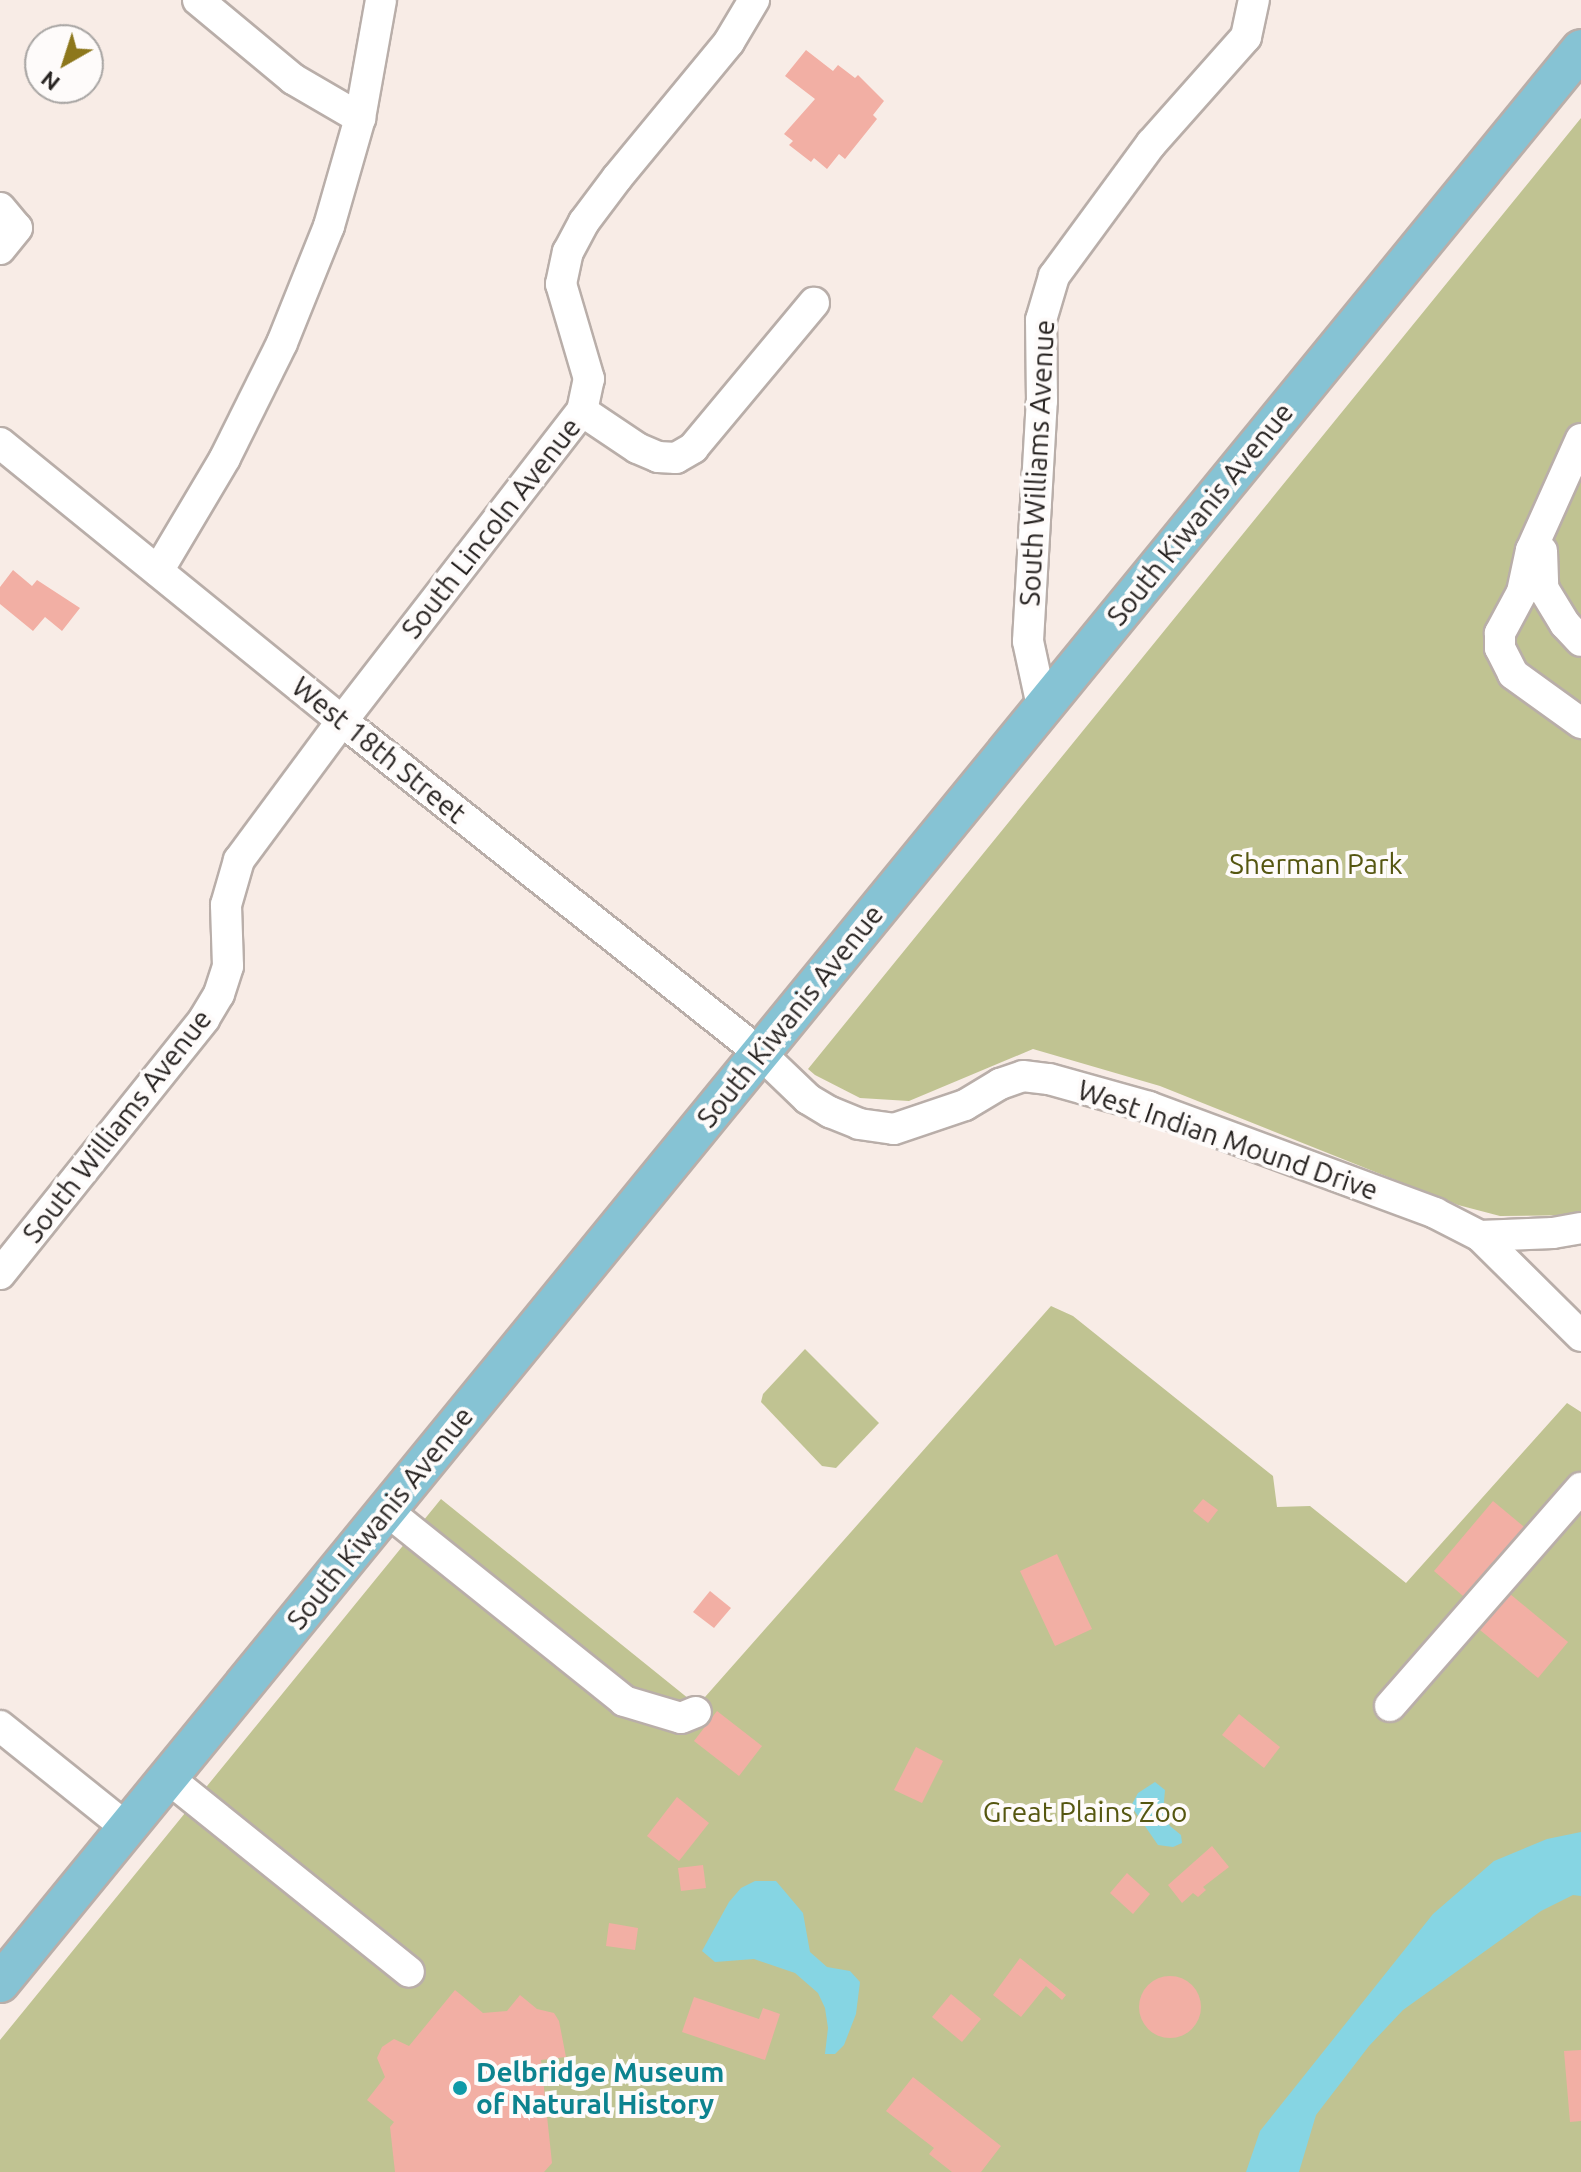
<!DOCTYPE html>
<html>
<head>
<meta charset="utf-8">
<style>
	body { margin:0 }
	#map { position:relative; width:1581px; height:2172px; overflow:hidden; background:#f8ece6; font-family:Ubuntu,sans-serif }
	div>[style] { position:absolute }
	.green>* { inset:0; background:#c0c392 }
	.water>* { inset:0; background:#86d5e3 }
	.building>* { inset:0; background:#f2afa4 }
	.round { border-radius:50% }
	.roads { filter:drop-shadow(2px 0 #b9aea9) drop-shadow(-2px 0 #b9aea9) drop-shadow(0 2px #b9aea9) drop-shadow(0 -2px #b9aea9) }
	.minor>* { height:30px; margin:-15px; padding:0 15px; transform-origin:15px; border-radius:15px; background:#fff }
	.major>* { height:38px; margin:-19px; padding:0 19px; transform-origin:19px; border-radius:19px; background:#86c3d4 }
	.dots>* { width:22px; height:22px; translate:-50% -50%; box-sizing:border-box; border:4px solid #fefbfa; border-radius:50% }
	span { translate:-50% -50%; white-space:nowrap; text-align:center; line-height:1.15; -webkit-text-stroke:8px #fefbfa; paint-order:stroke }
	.street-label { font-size:28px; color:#272321 }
	.park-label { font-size:28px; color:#555610 }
	.culture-label { font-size:28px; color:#0d838f; font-weight:700 }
	.left { translate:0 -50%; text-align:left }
	.north { position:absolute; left:24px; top:24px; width:80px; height:80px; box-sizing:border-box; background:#fefbfa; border:2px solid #a8a5a3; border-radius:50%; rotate:219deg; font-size:22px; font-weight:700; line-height:32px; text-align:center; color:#272321 }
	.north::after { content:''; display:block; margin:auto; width:28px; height:36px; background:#8d771c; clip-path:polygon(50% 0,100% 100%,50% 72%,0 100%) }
</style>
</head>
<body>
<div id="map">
	<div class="green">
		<div style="clip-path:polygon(1581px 118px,1581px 1215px,1500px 1216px,1458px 1205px,1160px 1086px,1033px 1049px,909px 1101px,860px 1098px,815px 1075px,808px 1069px)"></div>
		<div style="clip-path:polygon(1051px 1306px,1073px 1316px,1273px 1476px,1277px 1507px,1310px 1506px,1406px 1583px,1567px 1403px,1581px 1412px,1581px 2172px,0 2172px,0 2040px,441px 1499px,694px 1703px,705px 1697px)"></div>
		<div style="clip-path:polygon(805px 1349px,879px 1423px,836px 1468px,822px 1466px,761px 1402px,763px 1394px)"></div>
	</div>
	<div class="water">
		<div style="clip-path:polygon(1155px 1782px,1165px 1790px,1163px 1813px,1170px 1826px,1181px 1835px,1182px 1843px,1173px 1847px,1158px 1845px,1131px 1806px,1138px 1793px)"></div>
		<div style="clip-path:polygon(1581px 1832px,1581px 1896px,1573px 1895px,1541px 1911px,1403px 2010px,1369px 2046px,1316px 2115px,1299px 2172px,1246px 2172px,1260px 2131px,1433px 1914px,1494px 1861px,1547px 1839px)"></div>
		<div style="clip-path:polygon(755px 1881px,776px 1881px,803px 1913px,810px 1952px,827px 1967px,850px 1971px,860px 1982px,856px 2014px,844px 2045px,835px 2054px,825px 2054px,828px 2028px,825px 2008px,818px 1993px,795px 1973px,754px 1959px,715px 1962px,702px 1951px,729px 1902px,741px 1888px)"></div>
	</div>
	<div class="building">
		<div style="clip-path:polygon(806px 50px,833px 71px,838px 65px,855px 78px,858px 75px,884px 101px,873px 115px,877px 119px,845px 159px,839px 154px,827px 169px,814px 158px,811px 162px,789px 145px,793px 141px,784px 134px,815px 99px,785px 76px)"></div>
		<div style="clip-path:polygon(13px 570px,32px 586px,37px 580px,80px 608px,62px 631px,45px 617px,33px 631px,0 604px,0 587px)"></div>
		<div style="clip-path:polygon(1203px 1499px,1218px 1510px,1208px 1523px,1193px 1511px)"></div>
		<div style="clip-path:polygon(1493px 1501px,1529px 1531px,1470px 1602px,1434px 1571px)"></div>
		<div style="clip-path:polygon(1057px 1554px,1092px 1629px,1055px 1646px,1020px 1571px)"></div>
		<div style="clip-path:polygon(710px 1591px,731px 1608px,714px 1628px,693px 1612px)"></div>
		<div style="clip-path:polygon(1510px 1594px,1568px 1642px,1538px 1678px,1480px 1630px)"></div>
		<div style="clip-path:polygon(717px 1711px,762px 1746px,739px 1776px,694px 1741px)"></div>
		<div style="clip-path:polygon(1239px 1714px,1280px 1747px,1264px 1768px,1222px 1735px)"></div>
		<div style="clip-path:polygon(916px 1747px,943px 1761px,922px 1803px,894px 1790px)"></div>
		<div style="clip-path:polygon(677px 1797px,709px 1823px,679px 1861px,647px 1836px)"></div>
		<div style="clip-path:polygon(1212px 1846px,1229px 1867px,1203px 1887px,1206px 1890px,1198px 1897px,1193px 1893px,1182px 1903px,1168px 1885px)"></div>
		<div style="clip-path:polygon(703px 1865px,706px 1888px,681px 1891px,678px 1868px)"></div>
		<div style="clip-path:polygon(1127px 1873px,1150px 1894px,1133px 1914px,1110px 1893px)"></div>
		<div style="clip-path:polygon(609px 1923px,638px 1928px,635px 1950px,606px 1946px)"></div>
		<div style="clip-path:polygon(1020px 1958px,1066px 1995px,1062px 2000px,1046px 1986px,1021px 2017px,993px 1995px)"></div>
		<div class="round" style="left:1139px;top:1976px;width:62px;height:62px"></div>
		<div style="clip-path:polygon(455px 1990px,483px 2013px,507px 2011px,520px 1995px,537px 2009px,554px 2013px,559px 2021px,566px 2057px,541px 2060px,552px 2163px,544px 2172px,395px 2172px,390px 2127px,394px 2122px,367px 2100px,385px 2077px,377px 2058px,382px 2047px,394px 2039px,409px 2046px)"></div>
		<div style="clip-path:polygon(951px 1994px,981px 2019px,962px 2042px,932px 2017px)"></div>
		<div style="clip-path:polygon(694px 1997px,759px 2019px,763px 2008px,780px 2014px,765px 2060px,682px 2032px)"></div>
		<div style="clip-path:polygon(1581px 2050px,1581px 2121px,1570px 2122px,1564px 2051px)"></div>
		<div style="clip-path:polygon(913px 2077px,1001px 2146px,981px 2172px,952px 2172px,929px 2154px,934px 2148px,886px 2111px)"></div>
	</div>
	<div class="roads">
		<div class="minor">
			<div style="left:198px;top:0;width:124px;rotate:39.7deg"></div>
			<div style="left:293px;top:79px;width:78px;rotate:30.2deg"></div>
			<div style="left:0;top:208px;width:26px;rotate:50deg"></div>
			<div style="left:17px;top:228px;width:27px;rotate:129deg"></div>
			<div style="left:582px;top:411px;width:66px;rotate:33.9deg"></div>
			<div style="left:637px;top:448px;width:23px;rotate:23deg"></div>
			<div style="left:658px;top:457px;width:18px;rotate:3deg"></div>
			<div style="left:676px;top:458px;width:20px;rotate:-30deg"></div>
			<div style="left:693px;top:448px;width:189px;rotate:-50.2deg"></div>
			<div style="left:1581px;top:439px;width:122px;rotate:114.2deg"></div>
			<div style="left:1531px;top:550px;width:43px;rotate:102.1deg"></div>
			<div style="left:1522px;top:592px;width:47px;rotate:118.2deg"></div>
			<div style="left:1500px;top:633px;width:15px;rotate:90deg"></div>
			<div style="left:1500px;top:648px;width:29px;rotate:63deg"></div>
			<div style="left:1513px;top:674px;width:84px;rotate:35.8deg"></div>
			<div style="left:0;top:443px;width:441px;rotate:39.1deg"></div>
			<div style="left:342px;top:721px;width:534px;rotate:38.46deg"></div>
			<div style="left:760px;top:1053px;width:66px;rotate:43.8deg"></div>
			<div style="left:808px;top:1099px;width:26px;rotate:31deg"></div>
			<div style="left:830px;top:1112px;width:31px;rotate:22deg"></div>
			<div style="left:859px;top:1124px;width:35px;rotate:8deg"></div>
			<div style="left:894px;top:1129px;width:75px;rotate:-18.7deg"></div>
			<div style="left:965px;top:1105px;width:41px;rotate:-31deg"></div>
			<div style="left:1000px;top:1084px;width:24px;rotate:-19deg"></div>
			<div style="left:1023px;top:1076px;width:26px;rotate:7deg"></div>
			<div style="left:1049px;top:1079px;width:104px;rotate:15.6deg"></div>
			<div style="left:1149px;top:1107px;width:305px;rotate:20.3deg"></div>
			<div style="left:1435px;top:1213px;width:51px;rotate:27.1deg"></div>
			<div style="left:1480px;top:1236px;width:73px;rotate:-2.4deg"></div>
			<div style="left:1553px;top:1233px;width:28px;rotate:-10deg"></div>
			<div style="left:1542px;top:551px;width:37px;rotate:88deg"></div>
			<div style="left:1543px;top:588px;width:42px;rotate:58.6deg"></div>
			<div style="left:1565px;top:624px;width:23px;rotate:47deg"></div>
			<div style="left:158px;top:571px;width:131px;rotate:-59.3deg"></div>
			<div style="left:225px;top:458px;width:128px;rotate:-63.6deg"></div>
			<div style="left:282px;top:343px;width:126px;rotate:-68.1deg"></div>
			<div style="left:329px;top:226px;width:112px;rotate:-74deg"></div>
			<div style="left:360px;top:118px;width:120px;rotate:-79.9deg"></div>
			<div style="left:1042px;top:706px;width:66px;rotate:-102.2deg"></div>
			<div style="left:1028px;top:641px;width:240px;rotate:-86.7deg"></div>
			<div style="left:1042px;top:401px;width:81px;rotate:-90.7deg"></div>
			<div style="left:1041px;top:320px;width:46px;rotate:-73.5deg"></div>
			<div style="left:1054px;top:276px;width:164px;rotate:-53.7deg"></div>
			<div style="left:1151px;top:144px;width:143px;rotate:-48.4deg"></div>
			<div style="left:1246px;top:37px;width:38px;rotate:-78deg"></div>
			<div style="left:1480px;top:1236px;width:142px;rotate:44.7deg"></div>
			<div style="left:0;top:1274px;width:327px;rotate:-51.3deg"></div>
			<div style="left:204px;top:1019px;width:29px;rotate:-59deg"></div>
			<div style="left:219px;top:994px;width:29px;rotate:-72deg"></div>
			<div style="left:228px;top:966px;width:61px;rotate:-91.9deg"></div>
			<div style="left:226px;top:905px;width:47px;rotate:-73.9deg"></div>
			<div style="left:239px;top:860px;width:173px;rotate:-53.5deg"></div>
			<div style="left:342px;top:721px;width:392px;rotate:-52.3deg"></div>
			<div style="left:582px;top:411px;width:33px;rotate:-78deg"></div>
			<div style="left:589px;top:379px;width:99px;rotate:-106.4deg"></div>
			<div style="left:561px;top:284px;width:33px;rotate:-78deg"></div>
			<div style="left:568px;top:252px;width:34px;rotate:-62deg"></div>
			<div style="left:584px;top:222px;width:55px;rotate:-53.1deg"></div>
			<div style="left:617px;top:178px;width:176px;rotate:-50.5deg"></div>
			<div style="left:729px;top:42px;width:49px;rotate:-59.2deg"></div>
			<div style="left:386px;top:1510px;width:305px;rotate:38.7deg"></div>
			<div style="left:624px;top:1701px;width:59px;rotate:16.6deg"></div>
			<div style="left:681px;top:1718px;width:16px;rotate:-22deg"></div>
			<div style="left:1390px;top:1706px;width:290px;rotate:-48.8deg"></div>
			<div style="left:0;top:1726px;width:163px;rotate:38.8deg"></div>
			<div style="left:168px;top:1778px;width:309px;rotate:38.8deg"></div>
		</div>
		<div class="major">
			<div style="left:0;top:1983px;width:2498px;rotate:-50.73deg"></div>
		</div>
	</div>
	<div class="dots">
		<div style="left:460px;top:2088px;background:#0f9aa8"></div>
	</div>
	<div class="street-label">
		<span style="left:1037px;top:463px;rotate:-87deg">South Williams Avenue</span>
		<span style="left:1200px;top:514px;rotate:-51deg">South Kiwanis Avenue</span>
		<span style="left:491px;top:528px;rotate:-52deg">South Lincoln Avenue</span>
		<span style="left:379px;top:750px;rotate:39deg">West 18th Street</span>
		<span style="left:790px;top:1016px;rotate:-51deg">South Kiwanis Avenue</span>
		<span style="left:117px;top:1126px;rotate:-52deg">South Williams Avenue</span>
		<span style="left:1228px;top:1140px;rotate:19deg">West Indian Mound Drive</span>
		<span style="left:380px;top:1518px;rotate:-51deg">South Kiwanis Avenue</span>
	</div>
	<div class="park-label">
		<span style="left:1316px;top:864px">Sherman Park</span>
		<span style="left:1085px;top:1812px">Great Plains Zoo</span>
	</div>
	<div class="culture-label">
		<span class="left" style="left:476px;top:2088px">Delbridge Museum<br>of Natural History</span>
	</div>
	<div class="north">N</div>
</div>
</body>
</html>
